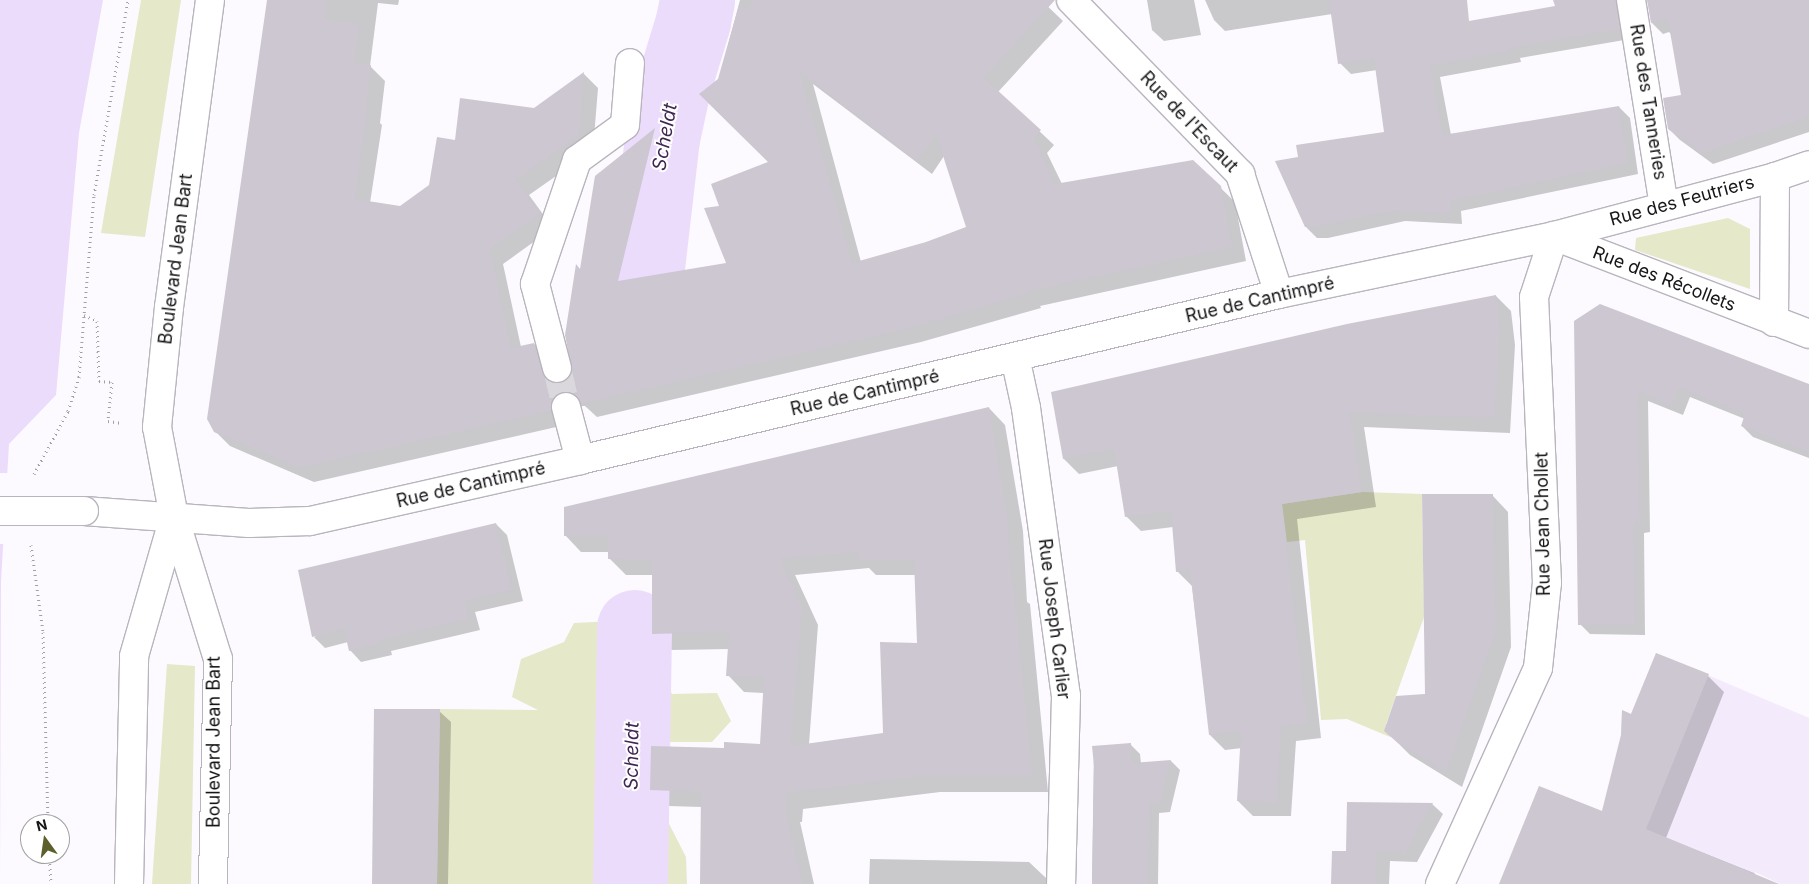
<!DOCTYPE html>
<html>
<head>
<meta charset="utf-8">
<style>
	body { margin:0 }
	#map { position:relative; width:1809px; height:884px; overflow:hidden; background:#fcfafe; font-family:Inter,sans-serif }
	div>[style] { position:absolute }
	.built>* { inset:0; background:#f3eafb }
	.green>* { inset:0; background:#e5e8c9 }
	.water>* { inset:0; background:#ecdcfc }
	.pier>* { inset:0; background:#fcfafe }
	.shadow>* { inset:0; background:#0003 }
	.river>* { height:75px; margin:-37.5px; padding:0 37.5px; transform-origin:37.5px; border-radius:37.5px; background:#ecdcfc }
	.building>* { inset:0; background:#ccc7d1 }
	.minor-tunnel>* { height:28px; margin-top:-14px; transform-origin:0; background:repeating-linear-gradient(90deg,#dad8dc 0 28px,transparent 0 42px) }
	.path>* { height:3px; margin-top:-1.5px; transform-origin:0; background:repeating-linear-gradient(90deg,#a2a0a3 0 1px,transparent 0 5px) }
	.roads { filter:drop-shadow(1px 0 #b9b4be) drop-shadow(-1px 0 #b9b4be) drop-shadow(0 1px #b9b4be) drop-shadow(0 -1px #b9b4be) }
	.minor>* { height:28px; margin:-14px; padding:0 14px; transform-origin:14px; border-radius:14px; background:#fff }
	.bridges { filter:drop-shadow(1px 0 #b9b4be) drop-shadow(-1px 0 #b9b4be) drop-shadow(0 1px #b9b4be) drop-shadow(0 -1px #b9b4be) }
	.minor-bridge>* { height:28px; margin:-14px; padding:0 14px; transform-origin:14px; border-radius:14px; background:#fff }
	span { translate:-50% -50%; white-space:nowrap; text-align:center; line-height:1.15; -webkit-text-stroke:4px #fff; paint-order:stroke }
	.street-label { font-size:18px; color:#171518 }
	.water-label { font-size:19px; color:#3f2751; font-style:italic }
	.north { position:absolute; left:20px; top:814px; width:50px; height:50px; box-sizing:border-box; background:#fff; border:1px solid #a2a1a3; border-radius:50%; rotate:346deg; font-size:14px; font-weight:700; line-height:20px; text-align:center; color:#171518 }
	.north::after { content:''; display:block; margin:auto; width:18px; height:22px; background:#5d602d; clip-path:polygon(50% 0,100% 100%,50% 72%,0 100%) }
</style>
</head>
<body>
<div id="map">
	<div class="built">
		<div style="clip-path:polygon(1656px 653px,1809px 718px,1809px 884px,1780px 884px,1755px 872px,1750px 884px,1499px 884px,1539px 786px,1602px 811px,1621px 735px,1622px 710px,1631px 714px)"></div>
	</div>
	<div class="green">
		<div style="clip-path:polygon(141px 0,181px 0,145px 237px,101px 233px)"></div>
		<div style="clip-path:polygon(1728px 218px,1750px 229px,1750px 289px,1635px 250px,1636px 238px)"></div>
		<div style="clip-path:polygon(1362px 492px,1422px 494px,1424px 617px,1386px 724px,1393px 727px,1390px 737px,1347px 719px,1321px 720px,1305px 540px,1287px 542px,1282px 504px)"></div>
		<div style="clip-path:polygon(evenodd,615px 621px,651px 652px,672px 694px,717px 693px,731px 721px,712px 742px,646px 742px,645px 796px,664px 814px,686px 857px,687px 884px,437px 884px,440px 709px,538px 710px,512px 697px,521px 659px,564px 642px,574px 623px,615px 621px,608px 733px,615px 734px,613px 811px,607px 825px,608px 733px)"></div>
		<div style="clip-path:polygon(167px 664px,195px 666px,191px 884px,152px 884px)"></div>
	</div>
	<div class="water">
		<div style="clip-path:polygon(0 0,103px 0,79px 133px,56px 395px,9px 444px,1px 582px,0 884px)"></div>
	</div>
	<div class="pier">
		<div style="clip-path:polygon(0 473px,10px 473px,6px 544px,0 544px)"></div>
	</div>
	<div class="shadow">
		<div style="clip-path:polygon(evenodd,268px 0,399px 0,398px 5px,378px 3px,370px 66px,385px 81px,380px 123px,382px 125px,370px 203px,400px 207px,431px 185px,456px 141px,535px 110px,584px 74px,598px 88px,593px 150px,529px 195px,553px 228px,503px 264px,521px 347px,534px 344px,548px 358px,556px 384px,569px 380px,573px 372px,581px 271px,596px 176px,655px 130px,668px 144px,636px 279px,728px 264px,721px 207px,770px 163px,719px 79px,740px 0,1041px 0,1063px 21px,998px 92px,1054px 145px,1047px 153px,1062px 184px,1193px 161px,1235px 202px,1246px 261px,1040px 306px,1041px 308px,921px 342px,597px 417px,585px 406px,577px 406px,565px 425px,314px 482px,230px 446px,215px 431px,268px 0,813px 84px,932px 174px,944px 156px,968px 228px,926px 243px,861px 262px,813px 84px)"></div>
		<div style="clip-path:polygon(1147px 0,1194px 0,1201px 35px,1164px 41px,1152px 30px)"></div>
		<div style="clip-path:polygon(1205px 0,1409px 0,1413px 32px,1556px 7px,1554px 0,1631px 0,1630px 39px,1520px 58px,1521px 62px,1440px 77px,1451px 135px,1619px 107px,1630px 118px,1638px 174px,1461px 211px,1462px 224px,1405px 221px,1328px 238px,1317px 238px,1306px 227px,1299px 158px,1385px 133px,1377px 70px,1351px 74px,1340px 63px,1332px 14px,1225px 31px,1214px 20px)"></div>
		<div style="clip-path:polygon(1648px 0,1809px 0,1809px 132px,1713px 164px,1680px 140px,1669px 129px,1682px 96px,1672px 35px,1669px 32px,1663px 34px,1652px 23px)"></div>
		<div style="clip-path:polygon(1496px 296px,1511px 311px,1515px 345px,1510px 433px,1364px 427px,1376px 507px,1297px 519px,1321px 738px,1296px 741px,1291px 816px,1253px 816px,1238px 801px,1242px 748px,1225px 750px,1210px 735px,1192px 586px,1177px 571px,1173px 527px,1141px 531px,1126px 516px,1118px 466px,1079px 474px,1064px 459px,1052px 393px)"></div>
		<div style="clip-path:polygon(1575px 322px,1809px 385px,1809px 458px,1753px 437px,1742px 426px,1745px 419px,1690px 397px,1683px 415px,1648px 401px,1650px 532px,1644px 533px,1645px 635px,1590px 634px,1580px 624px)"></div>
		<div style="clip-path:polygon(evenodd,989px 408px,1005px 425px,1023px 531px,1027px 602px,1030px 604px,1048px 792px,940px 792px,803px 809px,802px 822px,800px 822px,814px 884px,701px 884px,702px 807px,668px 806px,652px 790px,725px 749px,762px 745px,764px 693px,744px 692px,728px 675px,729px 649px,670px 650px,653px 634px,653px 575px,626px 575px,609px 558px,609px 552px,581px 552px,565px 535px,989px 408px,869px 568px,876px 575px,916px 575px,919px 644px,884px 734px,809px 744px,818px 625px,795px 575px,869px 568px)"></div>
		<div style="clip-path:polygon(1493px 496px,1508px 512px,1511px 647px,1462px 787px,1410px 755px,1386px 731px,1426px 695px)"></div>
		<div style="clip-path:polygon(496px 524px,507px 535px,523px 601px,475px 612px,480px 630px,391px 651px,392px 655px,361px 662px,350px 650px,348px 642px,325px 648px,314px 637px)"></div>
		<div style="clip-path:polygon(1708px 676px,1724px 692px,1666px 838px,1754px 873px,1764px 884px,1501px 884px,1603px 813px,1632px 715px)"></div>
		<div style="clip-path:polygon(439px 711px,451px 722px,448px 884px,373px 884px)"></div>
		<div style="clip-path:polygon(1131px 745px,1140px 754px,1141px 764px,1171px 761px,1180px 770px,1170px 812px,1159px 813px,1158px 884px,1092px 884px,1094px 748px)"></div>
		<div style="clip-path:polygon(1432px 804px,1443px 814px,1417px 862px,1390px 861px,1389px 884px,1333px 884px,1347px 852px)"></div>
		<div style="clip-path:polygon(870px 859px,1029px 862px,1046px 878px,1046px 884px,869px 884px)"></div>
	</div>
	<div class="river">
		<div style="left:646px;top:276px;width:139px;rotate:-83.4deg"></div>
		<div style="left:662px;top:138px;width:52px;rotate:-77.8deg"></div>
		<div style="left:673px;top:87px;width:69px;rotate:-73.1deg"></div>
		<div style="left:693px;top:21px;width:21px;rotate:-79deg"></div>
		<div style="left:630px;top:884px;width:257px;rotate:-89.1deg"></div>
	</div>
	<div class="building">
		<div style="clip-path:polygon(evenodd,267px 0,328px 0,325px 19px,360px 24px,354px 63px,371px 65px,366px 109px,368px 109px,355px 199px,400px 206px,429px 185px,437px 137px,455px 140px,460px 98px,534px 108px,584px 72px,579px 136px,516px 180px,540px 214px,490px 249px,511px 348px,534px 343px,542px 372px,546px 379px,553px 383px,560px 383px,568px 379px,572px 372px,565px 335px,576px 264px,580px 269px,595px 176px,655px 128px,618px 281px,726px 263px,704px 208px,719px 206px,711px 184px,768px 162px,699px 94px,718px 79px,739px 5px,748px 10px,753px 0,1055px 0,984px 78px,1041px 130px,1034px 138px,1055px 184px,1193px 160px,1221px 186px,1232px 247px,1026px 292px,1027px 294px,907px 329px,581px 404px,577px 396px,570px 392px,562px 392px,555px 396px,551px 403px,551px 411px,299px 468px,214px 432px,207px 419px,267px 0,800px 72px,917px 161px,936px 134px,966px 227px,926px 242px,852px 263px,800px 72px)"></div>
		<div style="clip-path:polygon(1329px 0,1467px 0,1469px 21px,1555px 6px,1553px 0,1616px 0,1620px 29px,1510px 48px,1511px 51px,1430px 66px,1443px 135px,1619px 106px,1628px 163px,1451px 201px,1452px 214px,1393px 211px,1316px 227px,1305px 227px,1275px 161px,1298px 157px,1296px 145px,1384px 132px,1374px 59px,1338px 64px)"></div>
		<div style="clip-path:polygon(1647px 0,1809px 0,1809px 117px,1702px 153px,1668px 129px,1663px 98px,1681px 95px,1668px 20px,1651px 23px)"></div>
		<div style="clip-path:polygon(1496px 295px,1500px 329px,1495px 418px,1350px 413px,1362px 492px,1282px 504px,1307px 723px,1281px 727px,1277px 802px,1237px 801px,1241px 732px,1209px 735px,1190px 570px,1176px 572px,1171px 511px,1125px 517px,1114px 449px,1063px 459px,1051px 392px,1347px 324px)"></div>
		<div style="clip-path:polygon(1600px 304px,1809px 384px,1809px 452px,1741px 426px,1745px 414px,1679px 388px,1672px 406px,1638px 392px,1640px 522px,1634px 523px,1635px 625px,1578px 625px,1574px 321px)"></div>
		<div style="clip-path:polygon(evenodd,989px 407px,1007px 513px,1012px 587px,1014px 587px,1032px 776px,923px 776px,787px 793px,786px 806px,784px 806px,803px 884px,700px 884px,701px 792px,650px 790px,651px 746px,724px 748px,724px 742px,760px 744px,764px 678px,726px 676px,729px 632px,652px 634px,652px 560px,608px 559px,608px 536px,564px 536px,564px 507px,989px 407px,858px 552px,858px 559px,914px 560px,917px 643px,880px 642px,883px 733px,791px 746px,802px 607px,780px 559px,858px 552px)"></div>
		<div style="clip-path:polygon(1422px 494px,1493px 494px,1496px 631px,1446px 772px,1398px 743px,1384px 731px,1396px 696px,1425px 694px)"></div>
		<div style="clip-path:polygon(496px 523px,512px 590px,465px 601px,469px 619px,380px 640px,381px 644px,349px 651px,344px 629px,312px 637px,298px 570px)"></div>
		<div style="clip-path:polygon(1656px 653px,1709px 674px,1646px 829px,1779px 884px,1499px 884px,1539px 786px,1602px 811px,1621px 735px,1622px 710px,1631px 714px)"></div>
		<div style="clip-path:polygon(374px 709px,440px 709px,437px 884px,372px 884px)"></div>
		<div style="clip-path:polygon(1131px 743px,1132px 763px,1171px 760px,1160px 803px,1150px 804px,1148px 884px,1092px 884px,1094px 766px,1092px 746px)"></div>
		<div style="clip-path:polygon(1347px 802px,1433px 803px,1406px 852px,1346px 851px)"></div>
		<div style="clip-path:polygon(1332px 851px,1376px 851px,1376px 884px,1331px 884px)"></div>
	</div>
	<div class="minor-tunnel">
		<div style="left:557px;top:368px;width:40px;rotate:77deg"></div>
	</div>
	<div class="path">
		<div style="left:84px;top:315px;width:14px;rotate:25deg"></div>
		<div style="left:97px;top:321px;width:60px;rotate:88.1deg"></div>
		<div style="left:99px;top:381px;width:13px;rotate:4deg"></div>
		<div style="left:112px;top:382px;width:39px;rotate:96deg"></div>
		<div style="left:108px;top:421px;width:14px;rotate:8deg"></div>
		<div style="left:34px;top:474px;width:72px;rotate:-61.6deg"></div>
		<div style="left:68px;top:411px;width:36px;rotate:-72deg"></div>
		<div style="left:79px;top:377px;width:183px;rotate:-85.3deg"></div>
		<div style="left:94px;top:195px;width:198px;rotate:-80.1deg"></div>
		<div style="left:31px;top:545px;width:88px;rotate:82.1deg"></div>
		<div style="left:43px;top:632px;width:192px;rotate:88.5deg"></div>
		<div style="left:49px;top:854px;width:30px;rotate:86deg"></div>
	</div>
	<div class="roads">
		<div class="minor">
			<div style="left:210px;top:0;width:310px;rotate:97.6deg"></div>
			<div style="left:169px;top:307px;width:121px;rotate:95.7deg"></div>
			<div style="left:157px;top:427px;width:92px;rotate:79.3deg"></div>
			<div style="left:174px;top:517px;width:149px;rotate:72.8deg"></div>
			<div style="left:218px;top:659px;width:225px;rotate:91.3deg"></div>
			<div style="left:1071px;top:0;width:243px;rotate:45.8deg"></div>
			<div style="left:1240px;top:174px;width:126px;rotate:72deg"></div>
			<div style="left:1631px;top:0;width:208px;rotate:80.9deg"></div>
			<div style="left:1554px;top:236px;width:273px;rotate:21deg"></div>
			<div style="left:1774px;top:322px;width:145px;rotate:-89.6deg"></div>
			<div style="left:1015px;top:357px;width:52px;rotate:77.8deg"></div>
			<div style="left:1026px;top:408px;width:291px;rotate:82.1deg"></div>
			<div style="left:1066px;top:696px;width:188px;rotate:91.5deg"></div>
			<div style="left:557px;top:368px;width:87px;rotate:-104.7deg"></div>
			<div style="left:535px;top:284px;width:131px;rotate:-71.3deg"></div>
			<div style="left:577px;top:160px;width:59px;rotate:-36.1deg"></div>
			<div style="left:625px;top:125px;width:62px;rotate:-85.4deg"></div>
			<div style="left:566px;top:407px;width:55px;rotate:75.2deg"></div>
			<div style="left:84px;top:511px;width:165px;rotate:4.2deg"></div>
			<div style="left:249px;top:523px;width:61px;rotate:-1.9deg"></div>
			<div style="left:310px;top:521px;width:277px;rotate:-12.7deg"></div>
			<div style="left:580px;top:460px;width:718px;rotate:-13.36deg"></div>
			<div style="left:1279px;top:294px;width:281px;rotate:-11.9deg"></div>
			<div style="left:1554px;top:236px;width:229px;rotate:-14.9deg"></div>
			<div style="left:1775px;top:177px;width:36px;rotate:-19deg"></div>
			<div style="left:129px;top:884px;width:228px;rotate:-88.7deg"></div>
			<div style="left:134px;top:656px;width:145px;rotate:-73.9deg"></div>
			<div style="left:1440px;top:884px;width:237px;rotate:-65.6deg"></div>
			<div style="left:1538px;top:668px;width:85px;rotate:-84deg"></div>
			<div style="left:1547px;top:583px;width:286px;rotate:-92.6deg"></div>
			<div style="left:1534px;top:297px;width:64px;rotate:-71.8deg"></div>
		</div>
	</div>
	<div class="bridges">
		<div class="minor-bridge">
			<div style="left:0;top:511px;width:84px"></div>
		</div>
	</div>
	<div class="street-label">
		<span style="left:1648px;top:102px;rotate:81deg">Rue des Tanneries</span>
		<span style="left:1189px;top:122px;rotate:46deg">Rue de l'Escaut</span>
		<span style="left:1682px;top:201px;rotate:-15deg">Rue des Feutriers</span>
		<span style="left:176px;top:259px;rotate:-83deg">Boulevard Jean Bart</span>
		<span style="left:1664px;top:279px;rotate:21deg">Rue des Récollets</span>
		<span style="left:1260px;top:300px;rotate:-13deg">Rue de Cantimpré</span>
		<span style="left:865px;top:393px;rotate:-13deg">Rue de Cantimpré</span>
		<span style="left:471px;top:485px;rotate:-13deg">Rue de Cantimpré</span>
		<span style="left:1543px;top:524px;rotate:-91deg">Rue Jean Chollet</span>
		<span style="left:1054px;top:619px;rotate:83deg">Rue Joseph Carlier</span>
		<span style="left:214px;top:742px;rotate:-90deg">Boulevard Jean Bart</span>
	</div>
	<div class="water-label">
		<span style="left:665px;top:137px;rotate:-80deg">Scheldt</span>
		<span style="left:632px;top:756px;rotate:-89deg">Scheldt</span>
	</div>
	<div class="north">N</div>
</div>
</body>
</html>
